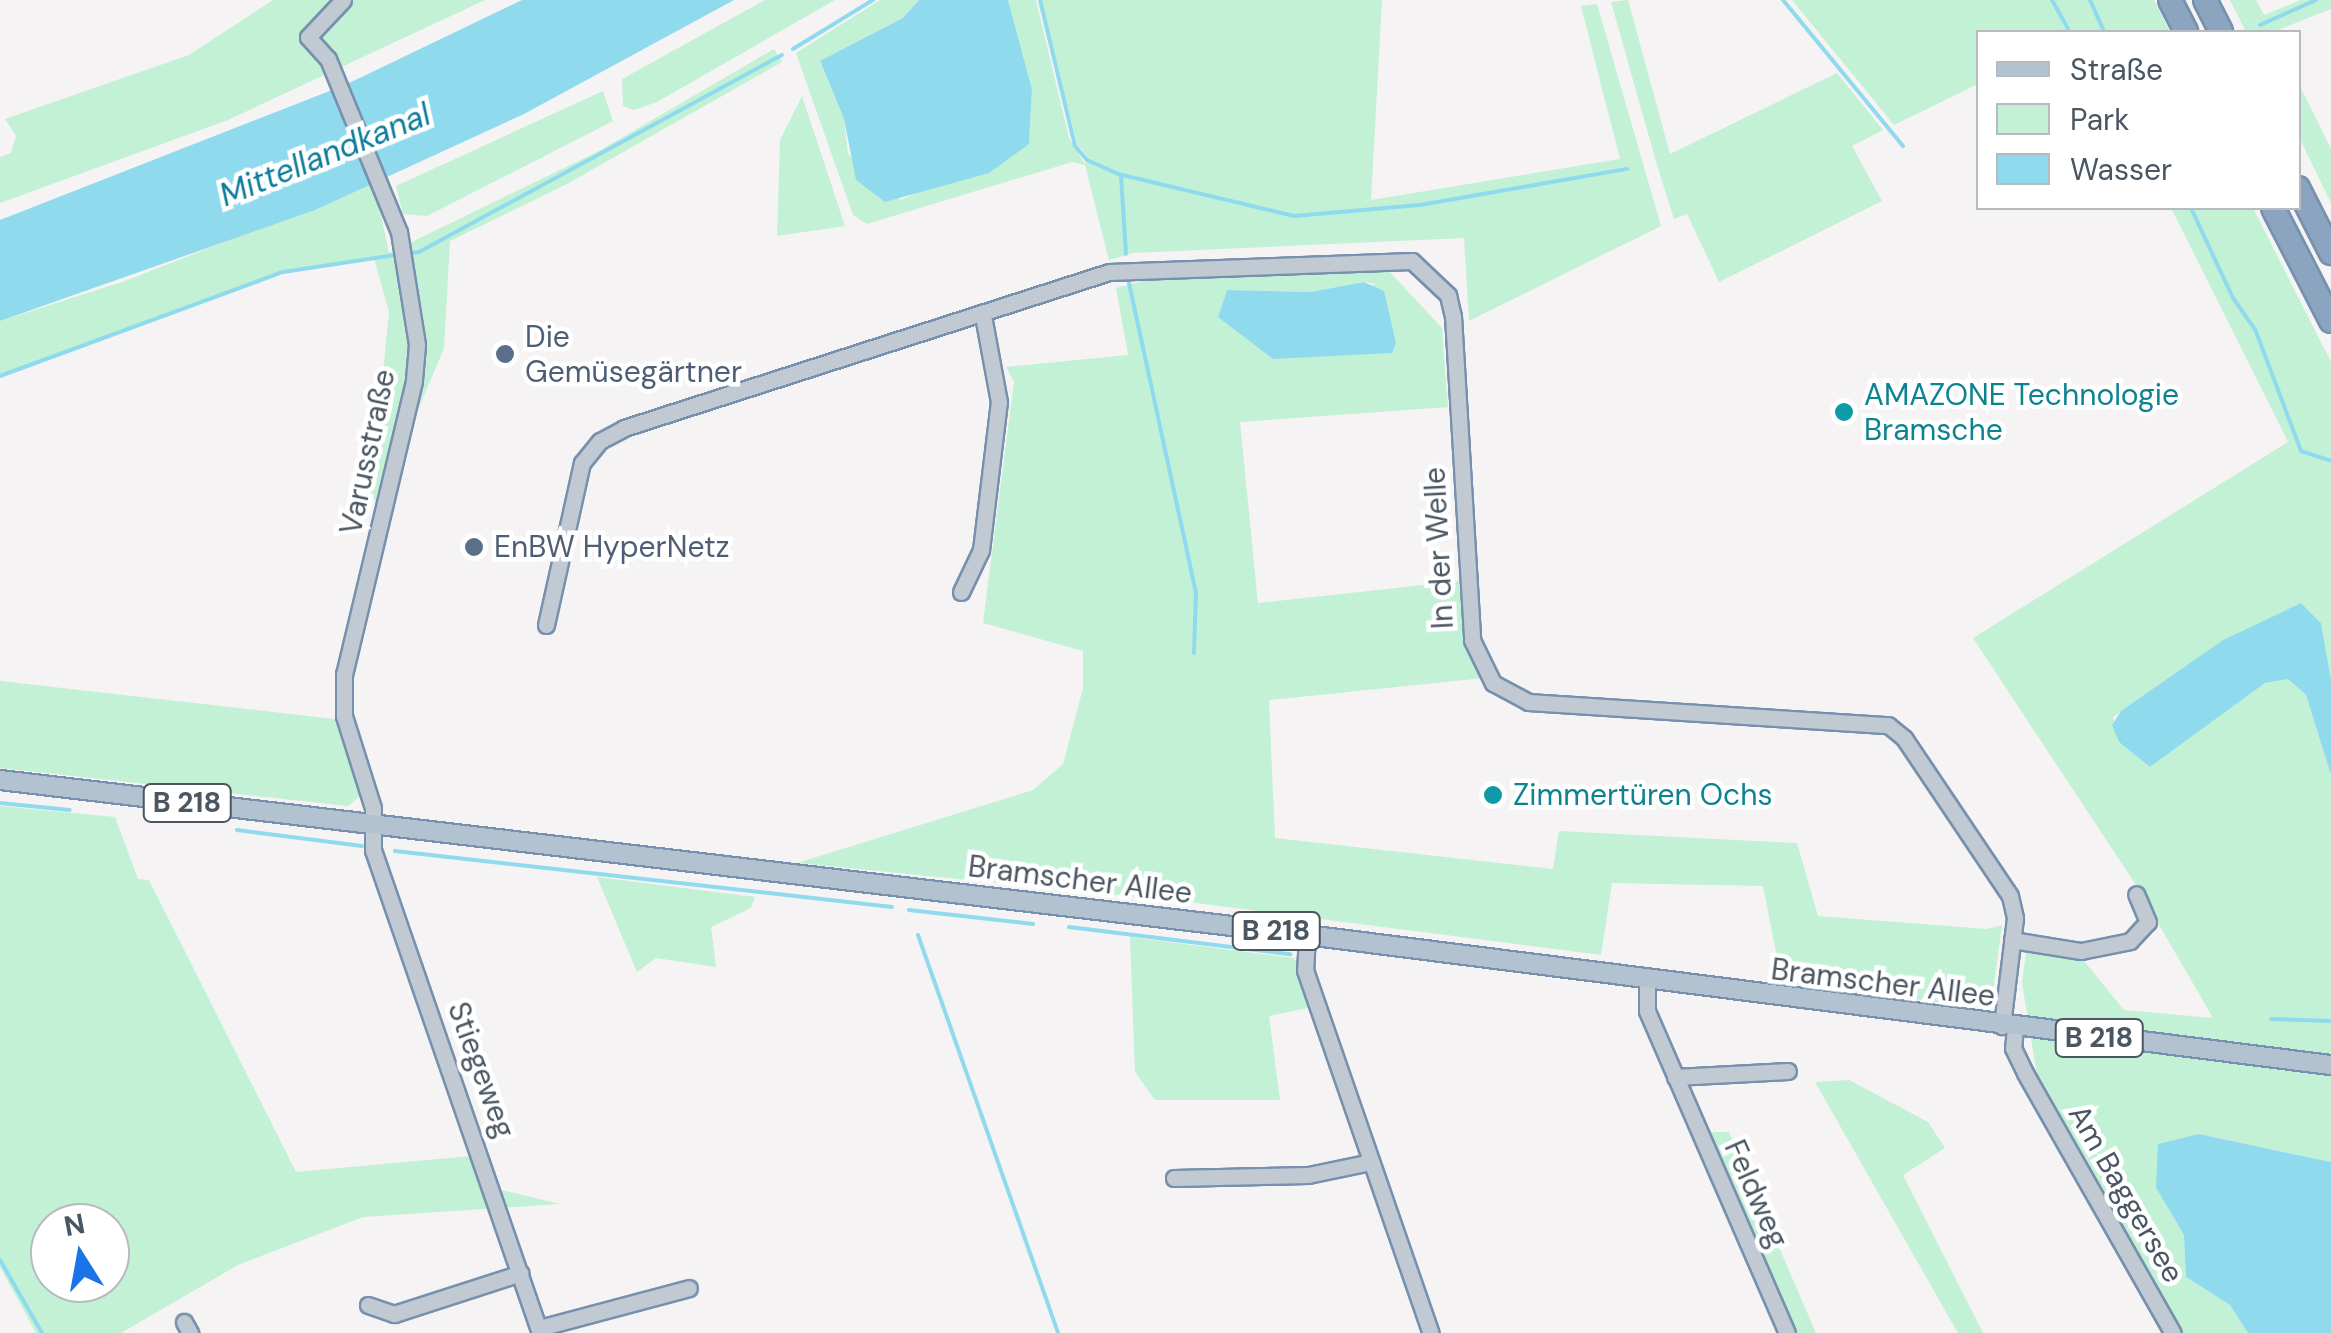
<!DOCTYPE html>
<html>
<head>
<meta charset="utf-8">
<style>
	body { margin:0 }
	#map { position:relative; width:2331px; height:1333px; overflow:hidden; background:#f5f3f3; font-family:"DM Sans",sans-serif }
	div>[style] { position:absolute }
	.green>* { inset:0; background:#c3f1d5 }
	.water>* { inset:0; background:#90daee }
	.stream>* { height:4px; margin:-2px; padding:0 2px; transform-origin:2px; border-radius:2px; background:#90daee }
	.roads { filter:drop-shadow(2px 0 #7690ad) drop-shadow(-2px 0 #7690ad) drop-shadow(0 2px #7690ad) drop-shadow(0 -2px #7690ad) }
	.minor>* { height:15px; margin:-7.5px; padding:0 7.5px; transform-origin:7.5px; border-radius:7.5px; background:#c1cad2 }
	.major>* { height:18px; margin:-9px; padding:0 9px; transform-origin:9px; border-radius:9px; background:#b3c2d1 }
	.highway>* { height:22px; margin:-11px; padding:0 11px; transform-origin:11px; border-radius:11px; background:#8ba5c1 }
	.dots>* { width:28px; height:28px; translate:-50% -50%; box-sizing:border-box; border:5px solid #fff; border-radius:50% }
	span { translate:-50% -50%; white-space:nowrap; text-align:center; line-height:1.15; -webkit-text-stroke:9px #fff; paint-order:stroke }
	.shield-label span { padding:2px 8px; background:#fff; border:2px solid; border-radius:8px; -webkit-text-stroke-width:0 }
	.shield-label { font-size:28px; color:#4a5661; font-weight:700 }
	.service-label { font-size:30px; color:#4e5e75 }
	.left { translate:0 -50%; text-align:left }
	.culture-label { font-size:30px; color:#0d838f }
	.street-label { font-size:30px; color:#4a5661 }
	.water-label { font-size:32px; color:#0c7c9b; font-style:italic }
	.legend { position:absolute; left:1976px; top:30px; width:325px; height:180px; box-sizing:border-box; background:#fff; border:2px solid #b7bbc0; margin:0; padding:12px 18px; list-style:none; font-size:30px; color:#4a5661 }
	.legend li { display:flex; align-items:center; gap:20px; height:50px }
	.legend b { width:50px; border:2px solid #b7bbc0 }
	.north { position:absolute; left:30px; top:1203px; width:100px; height:100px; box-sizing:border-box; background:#fff; border:2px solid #b7bbc0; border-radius:50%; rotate:349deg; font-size:28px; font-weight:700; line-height:40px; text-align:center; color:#4a5661 }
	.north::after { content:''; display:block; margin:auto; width:35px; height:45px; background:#1a73e8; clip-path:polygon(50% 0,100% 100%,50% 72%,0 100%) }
</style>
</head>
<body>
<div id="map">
	<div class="green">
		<div style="clip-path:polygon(273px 0,485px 0,228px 120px,0 203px,0 157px,11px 153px,16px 136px,5px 119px,189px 55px)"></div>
		<div style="clip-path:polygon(765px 0,835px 0,657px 102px,634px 110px,623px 106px,622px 79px)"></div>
		<div style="clip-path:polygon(880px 0,919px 0,903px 18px,820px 62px,844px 119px,848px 154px,901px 200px,1029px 144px,1032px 89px,1008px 0,1036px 0,1069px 138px,1085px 164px,1089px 158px,1077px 144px,1041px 0,1382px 0,1371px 200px,1620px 159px,1581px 6px,1597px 4px,1661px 226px,1469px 321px,1464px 238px,1133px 253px,1109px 260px,1085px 165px,1072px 162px,867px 224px,853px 215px,796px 53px)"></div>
		<div style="clip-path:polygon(1628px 0,1670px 154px,1837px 73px,1883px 130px,1852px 146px,1882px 201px,1719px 282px,1687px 214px,1674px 219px,1657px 165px,1611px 2px)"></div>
		<div style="clip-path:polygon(1792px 0,2154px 0,2170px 32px,1978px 32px,1978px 84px,1894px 125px)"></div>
		<div style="clip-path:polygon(2230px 0,2256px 0,2264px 15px,2301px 0,2331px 0,2331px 9px,2273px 32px,2246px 32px)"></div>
		<div style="clip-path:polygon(774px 49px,782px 62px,565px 185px,450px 241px,444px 348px,378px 506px,371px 493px,389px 312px,374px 258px,283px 272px,0 376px,0 321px,125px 281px,374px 183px,389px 253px,599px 151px)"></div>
		<div style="clip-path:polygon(2299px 84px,2331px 149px,2331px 203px,2299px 137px)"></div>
		<div style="clip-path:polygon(603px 91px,613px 121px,427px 216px,403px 214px,396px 186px)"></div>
		<div style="clip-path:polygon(802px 96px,845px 226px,777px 236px,780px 140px)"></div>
		<div style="clip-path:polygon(2171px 208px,2253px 208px,2331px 362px,2331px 680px,2321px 623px,2301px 603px,2223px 640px,2113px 717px,2119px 742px,2150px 767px,2265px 683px,2288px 679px,2306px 695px,2331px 775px,2331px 1162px,2199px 1134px,2156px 1188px,2184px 1235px,2186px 1277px,2230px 1305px,2248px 1333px,2173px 1333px,2038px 1082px,2022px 983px,2026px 953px,2084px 961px,2124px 1010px,2213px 1018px,2136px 885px,1973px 638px,2288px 442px)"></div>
		<div style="clip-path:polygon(evenodd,1386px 268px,1442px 328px,1448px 407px,1240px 422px,1258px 603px,1459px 581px,1466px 645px,1484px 678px,1269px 700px,1275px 838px,1553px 869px,1559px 831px,1797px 843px,1818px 916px,1987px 929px,2002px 925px,1993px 991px,1960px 1005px,1782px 983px,1763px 886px,1612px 883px,1601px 955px,1189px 902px,797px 863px,1033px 790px,1063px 764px,1083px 688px,1083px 651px,983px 623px,1014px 382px,1006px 367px,1128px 355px,1116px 288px,1146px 280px,1386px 268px,1364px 282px,1377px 284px,1218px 317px,1227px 290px,1310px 292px,1364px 282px)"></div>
		<div style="clip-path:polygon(0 681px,335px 719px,360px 796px,348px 806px,0 768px)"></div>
		<div style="clip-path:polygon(evenodd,0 806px,115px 817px,138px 879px,149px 880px,296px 1172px,482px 1155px,493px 1188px,560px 1204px,363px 1217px,238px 1265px,121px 1333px,36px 1333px,0 1267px,0 806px,50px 1223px,110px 1223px,110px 1283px,50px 1283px,50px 1223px)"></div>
		<div style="clip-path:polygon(597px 877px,755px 897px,751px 908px,711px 927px,716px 967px,656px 958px,637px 972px)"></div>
		<div style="clip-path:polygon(1130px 937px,1294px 958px,1317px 1006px,1269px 1016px,1280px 1100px,1155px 1100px,1135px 1072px)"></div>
		<div style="clip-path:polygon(1849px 1080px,1928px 1122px,1945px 1148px,1903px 1175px,1983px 1333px,1958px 1333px,1815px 1082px)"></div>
		<div style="clip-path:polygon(1699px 1132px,1729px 1132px,1816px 1333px,1787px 1333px)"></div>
	</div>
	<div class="water">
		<div style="clip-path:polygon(522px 0,734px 0,524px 114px,315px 210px,0 321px,0 220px,345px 85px)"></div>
		<div style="clip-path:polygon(919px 0,1008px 0,1032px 89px,1029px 144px,989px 173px,885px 202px,856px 180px,844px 119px,820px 61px,903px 18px)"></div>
		<div style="clip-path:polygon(1364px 282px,1384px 291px,1396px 343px,1392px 353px,1273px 359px,1218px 317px,1227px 290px,1310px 292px)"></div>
		<div style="clip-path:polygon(2301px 603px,2321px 623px,2331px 680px,2331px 775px,2306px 695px,2288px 679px,2265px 683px,2150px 767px,2119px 742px,2112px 725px,2121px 711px,2223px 640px)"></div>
		<div style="clip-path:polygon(2199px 1134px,2331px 1162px,2331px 1333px,2248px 1333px,2230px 1305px,2186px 1277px,2184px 1235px,2156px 1188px,2158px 1144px)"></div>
	</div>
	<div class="stream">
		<div style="left:1040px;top:0;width:150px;rotate:76.5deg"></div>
		<div style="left:1075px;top:146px;width:18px;rotate:49deg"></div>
		<div style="left:1087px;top:160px;width:34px;rotate:24deg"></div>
		<div style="left:1118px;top:174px;width:181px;rotate:13.4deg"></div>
		<div style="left:1294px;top:216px;width:126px;rotate:-5deg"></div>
		<div style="left:1420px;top:205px;width:210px;rotate:-9.9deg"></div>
		<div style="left:1783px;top:0;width:189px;rotate:50.6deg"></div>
		<div style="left:2052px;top:0;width:33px;rotate:61deg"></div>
		<div style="left:2090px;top:0;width:35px;rotate:66deg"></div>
		<div style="left:2260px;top:25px;width:61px;rotate:-24.1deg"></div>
		<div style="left:793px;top:49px;width:94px;rotate:-31.5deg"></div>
		<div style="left:1121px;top:175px;width:79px;rotate:86.4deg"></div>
		<div style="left:2191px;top:208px;width:99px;rotate:65deg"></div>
		<div style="left:2233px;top:298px;width:38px;rotate:55deg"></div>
		<div style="left:2255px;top:329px;width:130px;rotate:69.3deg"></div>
		<div style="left:2301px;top:451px;width:32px;rotate:18deg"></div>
		<div style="left:405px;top:254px;width:14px;rotate:-8deg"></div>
		<div style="left:419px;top:252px;width:413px;rotate:-28.5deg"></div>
		<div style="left:1129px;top:283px;width:316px;rotate:77.8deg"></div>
		<div style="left:1196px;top:592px;width:61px;rotate:91.9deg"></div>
		<div style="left:0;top:376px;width:302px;rotate:-20.2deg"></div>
		<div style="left:283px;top:272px;width:113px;rotate:-8.6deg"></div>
		<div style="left:0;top:803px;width:70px;rotate:5.7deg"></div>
		<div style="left:237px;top:830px;width:126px;rotate:7.3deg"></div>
		<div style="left:395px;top:851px;width:500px;rotate:6.43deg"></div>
		<div style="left:909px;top:910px;width:125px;rotate:6.4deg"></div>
		<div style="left:1069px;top:927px;width:223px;rotate:7deg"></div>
		<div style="left:918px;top:935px;width:422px;rotate:70.6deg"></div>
		<div style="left:2271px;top:1019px;width:60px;rotate:1.9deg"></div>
		<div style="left:0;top:1260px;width:84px;rotate:60.1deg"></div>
	</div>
	<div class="roads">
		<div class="minor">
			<div style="left:343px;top:0;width:51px;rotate:133.4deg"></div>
			<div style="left:308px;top:37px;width:30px;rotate:48deg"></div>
			<div style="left:328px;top:59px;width:187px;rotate:67.7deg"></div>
			<div style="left:399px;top:232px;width:114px;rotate:80.9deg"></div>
			<div style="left:417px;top:345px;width:36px;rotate:95deg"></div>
			<div style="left:414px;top:381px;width:301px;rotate:103.4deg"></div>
			<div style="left:344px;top:674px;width:42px;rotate:90deg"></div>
			<div style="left:344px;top:716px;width:96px;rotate:72.5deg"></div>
			<div style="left:373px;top:808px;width:42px;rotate:90deg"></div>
			<div style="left:373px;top:850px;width:511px;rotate:70.93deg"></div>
			<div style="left:961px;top:592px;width:47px;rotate:-64.5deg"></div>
			<div style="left:981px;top:550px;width:149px;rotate:-83.1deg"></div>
			<div style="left:999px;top:402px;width:87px;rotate:-100.5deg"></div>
			<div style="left:546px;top:625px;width:166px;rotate:-77.5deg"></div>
			<div style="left:582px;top:463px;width:28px;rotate:-51deg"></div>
			<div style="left:600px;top:441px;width:27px;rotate:-28deg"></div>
			<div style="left:624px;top:428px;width:509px;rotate:-17.83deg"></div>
			<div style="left:1109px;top:272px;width:303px;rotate:-2.1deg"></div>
			<div style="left:1412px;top:261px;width:50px;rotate:43.4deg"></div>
			<div style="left:1448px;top:295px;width:22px;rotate:77deg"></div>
			<div style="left:1453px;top:316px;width:325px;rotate:86.6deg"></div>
			<div style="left:1472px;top:640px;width:48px;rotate:64deg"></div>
			<div style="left:1493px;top:683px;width:40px;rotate:28deg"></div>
			<div style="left:1528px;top:702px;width:361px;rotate:3.7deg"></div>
			<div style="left:1888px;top:725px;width:21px;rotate:39deg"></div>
			<div style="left:1904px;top:738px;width:190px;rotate:56.1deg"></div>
			<div style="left:2010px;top:896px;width:23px;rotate:77deg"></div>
			<div style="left:2015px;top:918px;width:109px;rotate:96.9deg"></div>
			<div style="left:1307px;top:935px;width:35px;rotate:93deg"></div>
			<div style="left:1305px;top:970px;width:384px;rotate:70.9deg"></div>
			<div style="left:2012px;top:940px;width:70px;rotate:9.1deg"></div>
			<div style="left:2081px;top:951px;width:50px;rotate:-11.5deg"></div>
			<div style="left:2130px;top:941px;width:26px;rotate:-47deg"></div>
			<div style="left:2148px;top:922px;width:30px;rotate:-113deg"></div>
			<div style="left:1647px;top:979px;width:32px;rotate:90deg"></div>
			<div style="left:1647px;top:1011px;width:351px;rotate:66.5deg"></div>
			<div style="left:2015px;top:1027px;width:21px;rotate:95deg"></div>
			<div style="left:2013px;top:1048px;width:28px;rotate:64deg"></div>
			<div style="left:2025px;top:1073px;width:299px;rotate:60.4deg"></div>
			<div style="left:1675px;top:1077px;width:113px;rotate:-3deg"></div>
			<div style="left:1174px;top:1178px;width:134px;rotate:-1.3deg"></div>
			<div style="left:1308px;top:1175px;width:64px;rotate:-11.7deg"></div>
			<div style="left:368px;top:1305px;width:28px;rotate:19deg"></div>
			<div style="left:394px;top:1314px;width:133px;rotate:-17.9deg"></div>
			<div style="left:184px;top:1322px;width:13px;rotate:61deg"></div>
			<div style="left:539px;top:1328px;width:155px;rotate:-14.9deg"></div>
		</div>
		<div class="major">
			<div style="left:0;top:780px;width:1316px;rotate:6.76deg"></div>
			<div style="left:1307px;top:935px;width:1032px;rotate:7.24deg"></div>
		</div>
		<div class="highway">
			<div style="left:2170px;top:0;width:36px;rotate:63deg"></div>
			<div style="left:2205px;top:0;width:36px;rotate:63deg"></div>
			<div style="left:2298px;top:188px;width:73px;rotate:63.1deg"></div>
			<div style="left:2273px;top:208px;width:127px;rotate:62.8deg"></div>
		</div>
	</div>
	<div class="dots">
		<div style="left:505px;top:354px;background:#5c6f8a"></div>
		<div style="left:1844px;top:412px;background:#0f9aa8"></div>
		<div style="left:474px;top:547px;background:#5c6f8a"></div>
		<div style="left:1493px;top:795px;background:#0f9aa8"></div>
	</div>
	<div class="shield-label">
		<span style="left:187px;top:803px">B 218</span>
		<span style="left:1276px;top:931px">B 218</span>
		<span style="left:2099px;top:1038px">B 218</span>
	</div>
	<div class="service-label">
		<span class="left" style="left:525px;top:354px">Die<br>Gemüsegärtner</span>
		<span class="left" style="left:494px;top:547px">EnBW HyperNetz</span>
	</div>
	<div class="culture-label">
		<span class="left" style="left:1864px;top:412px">AMAZONE Technologie<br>Bramsche</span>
		<span class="left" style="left:1513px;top:795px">Zimmertüren Ochs</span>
	</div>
	<div class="street-label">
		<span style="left:368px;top:452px;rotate:-78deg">Varusstraße</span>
		<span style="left:1439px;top:548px;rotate:-93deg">In der Welle</span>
		<span style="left:1080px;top:880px;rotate:7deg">Bramscher Allee</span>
		<span style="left:1883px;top:983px;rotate:7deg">Bramscher Allee</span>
		<span style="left:481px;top:1070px;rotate:70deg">Stiegeweg</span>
		<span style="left:1756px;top:1194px;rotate:66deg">Feldweg</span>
		<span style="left:2126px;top:1194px;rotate:60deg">Am Baggersee</span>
	</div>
	<div class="water-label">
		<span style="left:325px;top:155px;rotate:-22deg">Mittellandkanal</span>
	</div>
	<ul class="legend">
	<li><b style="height:12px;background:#b3c2d1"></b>Straße</li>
	<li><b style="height:28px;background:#c3f1d5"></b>Park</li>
	<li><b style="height:28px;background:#90daee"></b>Wasser</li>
	</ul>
	<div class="north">N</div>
</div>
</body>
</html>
